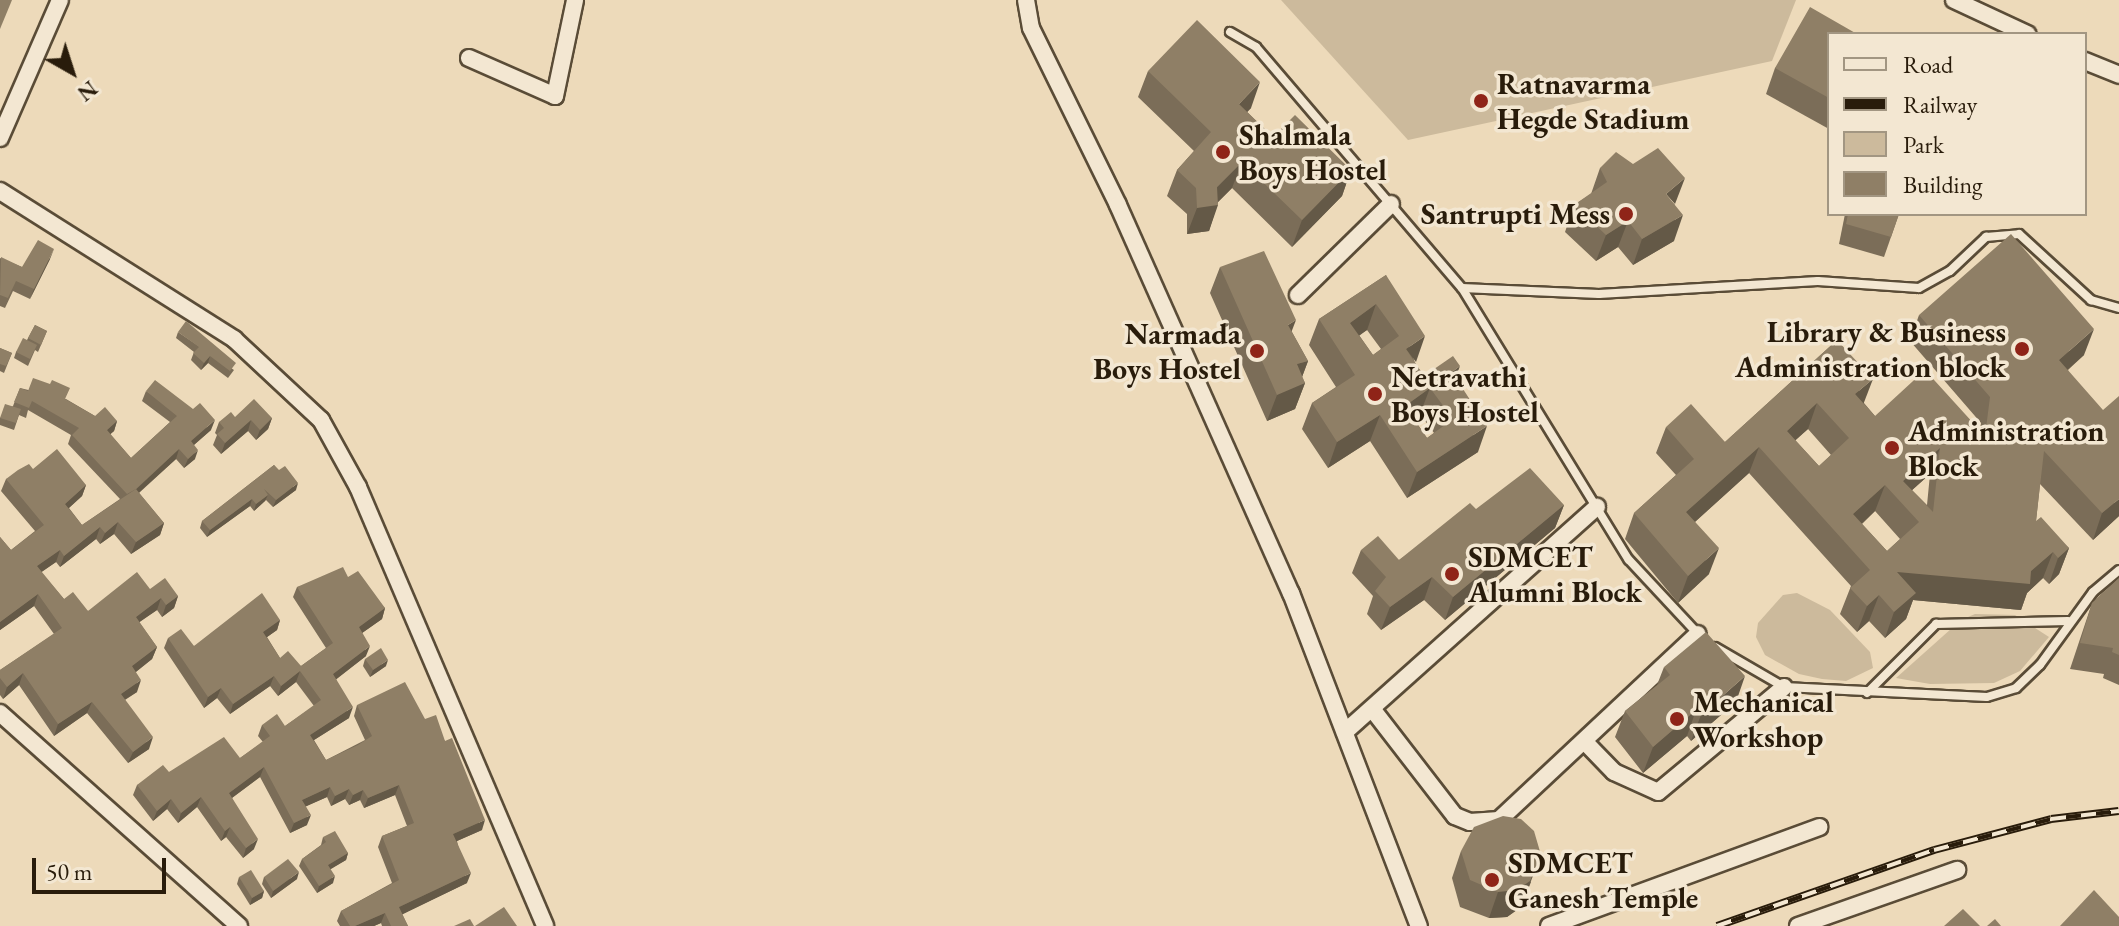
<!DOCTYPE html>
<html>
<head>
<meta charset="utf-8">
<style>
	body { margin:0 }
	#map { position:relative; width:2119px; height:926px; overflow:hidden; background:#eddaba; font-family:"EB Garamond",serif }
	div>[style] { position:absolute }
	.green>* { inset:0; background:#ccba9c }
	.roads { filter:drop-shadow(2px 0 #5a4c37) drop-shadow(-2px 0 #5a4c37) drop-shadow(0 2px #5a4c37) drop-shadow(0 -2px #5a4c37) }
	.lane>* { height:8px; margin:-4px; padding:0 4px; transform-origin:4px; border-radius:4px; background:#f3e7d2 }
	.street>* { height:16px; margin:-8px; padding:0 8px; transform-origin:8px; border-radius:8px; background:#f3e7d2 }
	.rail>* { height:8px; margin-top:-4px; transform-origin:0; background:repeating-linear-gradient(90deg,#f3e7d2 0 15px,#291c0b 0 30px); box-sizing:border-box; border-block:2px solid #291c0b }
	.wall>* { inset:0; background:#7b6d58 }
	.shaded-wall>* { inset:0; background:#645947 }
	.building>* { inset:0; background:#8f7f66 }
	.dots>* { width:22px; height:22px; translate:-50% -50%; box-sizing:border-box; border:4px solid #f3e7d2; border-radius:50% }
	span { translate:-50% -50%; white-space:nowrap; text-align:center; line-height:1.15; -webkit-text-stroke:7px #f3e7d2; paint-order:stroke }
	.poi-label { font-size:30px; color:#291c0b; font-weight:700 }
	.left { translate:0 -50%; text-align:left }
	.right { translate:-100% -50%; text-align:right }
	.legend { position:absolute; left:1827px; top:32px; width:260px; height:184px; box-sizing:border-box; background:#f3e7d2; border:2px solid #a29682; margin:0; padding:10px 14px; list-style:none; font-size:24px; color:#291c0b }
	.legend li { display:flex; align-items:center; gap:16px; height:40px }
	.legend b { width:40px; border:2px solid #a29682 }
	.north { position:absolute; left:32px; top:32px; width:80px; height:80px; -webkit-text-stroke:6px #f3e7d2; paint-order:stroke; rotate:141deg; font-size:22px; font-weight:700; line-height:32px; text-align:center; color:#291c0b }
	.north::after { content:''; display:block; margin:auto; width:28px; height:36px; background:#291c0b; clip-path:polygon(50% 0,100% 100%,50% 72%,0 100%) }
	.scale { position:absolute; left:32px; top:858px; width:134px; height:36px; box-sizing:border-box; border:4px solid #291c0b; border-top:0; padding-left:10px; font-size:24px; line-height:28px; white-space:nowrap; color:#291c0b; -webkit-text-stroke:6px #f3e7d2; paint-order:stroke }
</style>
</head>
<body>
<div id="map">
	<div class="green">
		<div style="clip-path:polygon(1281px 0,1796px 0,1772px 61px,1408px 140px)"></div>
		<div style="clip-path:polygon(1797px 593px,1830px 610px,1870px 652px,1873px 668px,1846px 681px,1822px 679px,1799px 674px,1765px 655px,1756px 637px,1758px 623px,1783px 595px)"></div>
		<div style="clip-path:polygon(1975px 614px,2015px 615px,2049px 637px,2020px 671px,1994px 683px,1930px 684px,1896px 678px,1961px 620px)"></div>
	</div>
	<div class="roads">
		<div class="lane">
			<div style="left:1230px;top:32px;width:30px;rotate:30deg"></div>
			<div style="left:1256px;top:47px;width:317px;rotate:49.5deg"></div>
			<div style="left:1462px;top:288px;width:319px;rotate:58.5deg"></div>
			<div style="left:1629px;top:560px;width:101px;rotate:47deg"></div>
			<div style="left:1462px;top:288px;width:137px;rotate:2.5deg"></div>
			<div style="left:1599px;top:294px;width:219px;rotate:-3.4deg"></div>
			<div style="left:1818px;top:281px;width:101px;rotate:4deg"></div>
			<div style="left:1919px;top:288px;width:35px;rotate:-29deg"></div>
			<div style="left:1950px;top:271px;width:50px;rotate:-43.4deg"></div>
			<div style="left:1986px;top:237px;width:33px;rotate:-5deg"></div>
			<div style="left:2019px;top:234px;width:98px;rotate:42.5deg"></div>
			<div style="left:2091px;top:300px;width:29px;rotate:16deg"></div>
			<div style="left:1715px;top:647px;width:80px;rotate:30.1deg"></div>
			<div style="left:1784px;top:687px;width:203px;rotate:2.8deg"></div>
			<div style="left:1987px;top:697px;width:30px;rotate:-17deg"></div>
			<div style="left:2016px;top:688px;width:33px;rotate:-44deg"></div>
			<div style="left:2040px;top:665px;width:90px;rotate:-54deg"></div>
			<div style="left:2093px;top:592px;width:34px;rotate:-40deg"></div>
			<div style="left:1867px;top:693px;width:98px;rotate:-45deg"></div>
			<div style="left:1936px;top:624px;width:132px;rotate:-1.3deg"></div>
		</div>
		<div class="street">
			<div style="left:1026px;top:0;width:28px;rotate:80deg"></div>
			<div style="left:1031px;top:28px;width:197px;rotate:63.8deg"></div>
			<div style="left:1118px;top:205px;width:425px;rotate:66deg"></div>
			<div style="left:1291px;top:593px;width:357px;rotate:69deg"></div>
			<div style="left:1954px;top:0;width:81px;rotate:25deg"></div>
			<div style="left:469px;top:58px;width:94px;rotate:23.8deg"></div>
			<div style="left:555px;top:96px;width:98px;rotate:-78.2deg"></div>
			<div style="left:2085px;top:61px;width:37px;rotate:22deg"></div>
			<div style="left:0;top:138px;width:150px;rotate:-66.5deg"></div>
			<div style="left:0;top:191px;width:277px;rotate:32.3deg"></div>
			<div style="left:234px;top:339px;width:119px;rotate:43deg"></div>
			<div style="left:321px;top:420px;width:77px;rotate:61.1deg"></div>
			<div style="left:358px;top:487px;width:477px;rotate:66.9deg"></div>
			<div style="left:1298px;top:295px;width:130px;rotate:-44.4deg"></div>
			<div style="left:1373px;top:710px;width:134px;rotate:52.3deg"></div>
			<div style="left:1455px;top:816px;width:16px;rotate:22deg"></div>
			<div style="left:1470px;top:822px;width:29px;rotate:-4deg"></div>
			<div style="left:1499px;top:820px;width:272px;rotate:-43.1deg"></div>
			<div style="left:0;top:713px;width:320px;rotate:41.7deg"></div>
			<div style="left:1345px;top:732px;width:338px;rotate:-41.8deg"></div>
			<div style="left:1584px;top:741px;width:43px;rotate:45.9deg"></div>
			<div style="left:1614px;top:772px;width:48px;rotate:24.4deg"></div>
			<div style="left:1658px;top:792px;width:164px;rotate:-39.8deg"></div>
			<div style="left:1549px;top:926px;width:288px;rotate:-20.1deg"></div>
			<div style="left:1798px;top:926px;width:169px;rotate:-19.4deg"></div>
		</div>
	</div>
	<div class="rail">
		<div style="left:1717px;top:926px;width:230px;rotate:-19.3deg"></div>
		<div style="left:1934px;top:850px;width:121px;rotate:-14.8deg"></div>
		<div style="left:2051px;top:819px;width:68px;rotate:-6.7deg"></div>
	</div>
	<div class="wall">
		<div style="clip-path:polygon(1829px 34px,1829px 129px,1766px 94px,1775px 68px)"></div>
		<div style="clip-path:polygon(1148px 71px,1251px 108px,1247px 112px,1273px 137px,1351px 170px,1342px 196px,1292px 247px,1232px 188px,1218px 202px,1209px 231px,1187px 234px,1187px 214px,1167px 196px,1177px 170px,1194px 151px,1138px 97px)"></div>
		<div style="clip-path:polygon(1633px 164px,1675px 205px,1674px 241px,1633px 265px,1618px 247px,1596px 261px,1565px 232px,1574px 205px,1591px 194px,1600px 168px)"></div>
		<div style="clip-path:polygon(1845px 214px,1899px 214px,1884px 257px,1839px 244px)"></div>
		<div style="clip-path:polygon(0 258px,22px 267px,50px 259px,30px 299px,13px 291px,5px 308px,0 306px)"></div>
		<div style="clip-path:polygon(1220px 267px,1292px 332px,1308px 361px,1302px 377px,1305px 383px,1295px 409px,1267px 421px,1210px 293px)"></div>
		<div style="clip-path:polygon(evenodd,1386px 275px,1415px 363px,1424px 376px,1456px 378px,1478px 452px,1407px 498px,1370px 441px,1328px 468px,1302px 429px,1312px 403px,1336px 387px,1309px 345px,1319px 319px,1386px 275px,1367px 330px,1381px 349px,1373px 355px,1359px 335px,1367px 330px,1386px 275px,1420px 414px,1434px 433px,1427px 438px,1414px 419px,1420px 414px)"></div>
		<div style="clip-path:polygon(evenodd,1919px 315px,2084px 355px,2068px 370px,2119px 516px,2093px 540px,2040px 484px,2036px 521px,2069px 548px,2059px 574px,2049px 584px,2043px 578px,2027px 593px,2021px 610px,1913px 600px,1906px 619px,1885px 638px,1869px 621px,1857px 632px,1840px 614px,1851px 586px,1749px 473px,1695px 522px,1709px 574px,1678px 603px,1625px 539px,1634px 513px,1676px 475px,1656px 453px,1666px 427px,1725px 442px,1837px 340px,1864px 403px,1875px 416px,1980px 430px,1981px 423px,1910px 341px,1919px 315px,1808px 429px,1831px 455px,1819px 466px,1795px 440px,1808px 429px,1919px 315px,1930px 474px,1927px 505px,1912px 490px,1930px 474px,1919px 315px,1875px 511px,1900px 539px,1887px 551px,1862px 524px,1875px 511px)"></div>
		<div style="clip-path:polygon(35px 325px,47px 331px,38px 352px,35px 350px,28px 366px,14px 358px,16px 352px,27px 340px)"></div>
		<div style="clip-path:polygon(178px 332px,234px 370px,228px 378px,208px 363px,201px 370px,191px 360px,194px 352px,176px 338px)"></div>
		<div style="clip-path:polygon(0 348px,12px 353px,4px 373px,0 371px)"></div>
		<div style="clip-path:polygon(20px 388px,66px 399px,95px 416px,117px 421px,114px 431px,110px 434px,131px 458px,170px 422px,142px 401px,146px 391px,211px 430px,194px 445px,195px 459px,184px 468px,176px 459px,139px 493px,164px 523px,160px 535px,131px 554px,114px 534px,100px 544px,96px 539px,60px 567px,56px 562px,41px 572px,64px 599px,88px 611px,150px 589px,178px 596px,174px 608px,162px 617px,157px 610px,139px 622px,157px 647px,152px 659px,136px 672px,137px 692px,125px 700px,149px 749px,128px 763px,87px 713px,54px 736px,19px 685px,3px 699px,0 695px,0 670px,54px 634px,34px 606px,0 630px,0 537px,11px 550px,35px 531px,1px 491px,6px 479px,33px 469px,86px 485px,82px 496px,69px 508px,82px 525px,120px 499px,68px 444px,71px 435px,28px 410px,26px 418px,19px 415px,14px 430px,0 425px,0 418px,13px 406px)"></div>
		<div style="clip-path:polygon(235px 417px,272px 418px,268px 429px,256px 440px,248px 431px,221px 454px,213px 445px,217px 435px,215px 433px,219px 422px)"></div>
		<div style="clip-path:polygon(274px 465px,296px 490px,273px 507px,266px 500px,254px 511px,250px 506px,207px 537px,200px 528px,202px 521px)"></div>
		<div style="clip-path:polygon(1564px 505px,1555px 528px,1445px 620px,1424px 600px,1381px 630px,1367px 614px,1373px 596px,1352px 573px,1361px 550px,1399px 560px,1476px 509px)"></div>
		<div style="clip-path:polygon(348px 577px,385px 608px,382px 619px,362px 633px,366px 656px,336px 679px,349px 718px,314px 740px,326px 760px,365px 740px,354px 716px,357px 705px,425px 719px,445px 741px,482px 830px,457px 841px,467px 883px,402px 914px,408px 926px,382px 926px,381px 923px,374px 926px,340px 926px,337px 921px,341px 911px,392px 883px,378px 847px,382px 836px,407px 826px,395px 795px,364px 808px,360px 800px,349px 805px,345px 799px,331px 806px,327px 797px,306px 806px,307px 825px,290px 833px,260px 777px,232px 798px,254px 849px,243px 858px,226px 837px,221px 841px,197px 807px,178px 823px,167px 809px,153px 821px,133px 795px,137px 785px,169px 772px,240px 758px,263px 742px,258px 736px,262px 725px,285px 726px,314px 706px,296px 682px,278px 696px,270px 686px,230px 714px,217px 698px,204px 708px,164px 648px,168px 638px,194px 646px,280px 620px,277px 630px,267px 637px,280px 658px,301px 666px,326px 648px,293px 597px,297px 587px)"></div>
		<div style="clip-path:polygon(2119px 578px,2119px 685px,2103px 678px,2104px 674px,2070px 669px,2092px 603px)"></div>
		<div style="clip-path:polygon(365px 659px,386px 666px,370px 677px,363px 666px)"></div>
		<div style="clip-path:polygon(1664px 667px,1736px 702px,1691px 741px,1687px 736px,1643px 773px,1615px 737px,1625px 711px,1657px 685px)"></div>
		<div style="clip-path:polygon(323px 837px,348px 853px,346px 860px,330px 869px,333px 883px,317px 893px,299px 866px,302px 859px,321px 845px)"></div>
		<div style="clip-path:polygon(1461px 851px,1531px 882px,1521px 907px,1507px 917px,1489px 918px,1460px 907px,1452px 878px)"></div>
		<div style="clip-path:polygon(239px 877px,264px 891px,262px 898px,250px 905px,237px 884px)"></div>
		<div style="clip-path:polygon(264px 877px,297px 879px,271px 898px,262px 884px)"></div>
	</div>
	<div class="shaded-wall">
		<div style="clip-path:polygon(1260px 82px,1251px 108px,1230px 130px,1239px 104px)"></div>
		<div style="clip-path:polygon(1242px 162px,1232px 188px,1215px 205px,1218px 205px,1209px 231px,1187px 234px,1197px 208px)"></div>
		<div style="clip-path:polygon(1351px 170px,1342px 196px,1292px 247px,1302px 220px)"></div>
		<div style="clip-path:polygon(1685px 178px,1675px 204px,1666px 194px)"></div>
		<div style="clip-path:polygon(1683px 215px,1674px 241px,1633px 265px,1642px 239px)"></div>
		<div style="clip-path:polygon(1628px 221px,1618px 247px,1596px 261px,1606px 235px)"></div>
		<div style="clip-path:polygon(54px 249px,50px 259px,30px 299px,34px 289px)"></div>
		<div style="clip-path:polygon(1376px 304px,1367px 330px,1341px 349px,1350px 323px)"></div>
		<div style="clip-path:polygon(1296px 320px,1286px 346px,1288px 325px)"></div>
		<div style="clip-path:polygon(2094px 329px,2084px 355px,2049px 386px,2059px 360px)"></div>
		<div style="clip-path:polygon(1425px 336px,1416px 362px,1406px 349px)"></div>
		<div style="clip-path:polygon(210px 356px,208px 363px,201px 370px,204px 363px)"></div>
		<div style="clip-path:polygon(1308px 361px,1299px 385px,1305px 383px,1295px 409px,1267px 421px,1277px 395px,1297px 364px)"></div>
		<div style="clip-path:polygon(1460px 366px,1450px 392px,1452px 372px)"></div>
		<div style="clip-path:polygon(1873px 379px,1863px 405px,1855px 394px)"></div>
		<div style="clip-path:polygon(1430px 388px,1420px 414px,1395px 432px,1405px 406px)"></div>
		<div style="clip-path:polygon(1817px 403px,1808px 429px,1777px 457px,1787px 431px)"></div>
		<div style="clip-path:polygon(1380px 415px,1370px 441px,1328px 468px,1337px 442px)"></div>
		<div style="clip-path:polygon(272px 418px,268px 429px,256px 440px,260px 430px)"></div>
		<div style="clip-path:polygon(215px 420px,211px 430px,188px 450px,191px 441px)"></div>
		<div style="clip-path:polygon(251px 420px,248px 431px,221px 454px,225px 443px)"></div>
		<div style="clip-path:polygon(117px 421px,114px 431px,104px 440px,107px 430px)"></div>
		<div style="clip-path:polygon(1487px 426px,1478px 452px,1407px 498px,1417px 472px)"></div>
		<div style="clip-path:polygon(1759px 447px,1749px 473px,1677px 538px,1686px 512px)"></div>
		<div style="clip-path:polygon(1940px 448px,1930px 474px,1900px 501px,1903px 481px)"></div>
		<div style="clip-path:polygon(179px 449px,176px 459px,125px 505px,129px 496px)"></div>
		<div style="clip-path:polygon(198px 450px,195px 459px,184px 468px,188px 459px)"></div>
		<div style="clip-path:polygon(298px 483px,296px 490px,273px 507px,276px 500px)"></div>
		<div style="clip-path:polygon(86px 485px,82px 496px,61px 515px,65px 504px)"></div>
		<div style="clip-path:polygon(1885px 485px,1875px 511px,1843px 541px,1853px 514px)"></div>
		<div style="clip-path:polygon(268px 495px,265px 501px,254px 511px,256px 504px)"></div>
		<div style="clip-path:polygon(252px 499px,250px 506px,207px 537px,210px 530px)"></div>
		<div style="clip-path:polygon(2119px 499px,2119px 516px,2093px 540px,2102px 513px)"></div>
		<div style="clip-path:polygon(1564px 505px,1555px 528px,1445px 620px,1453px 597px)"></div>
		<div style="clip-path:polygon(118px 522px,114px 534px,100px 544px,105px 533px)"></div>
		<div style="clip-path:polygon(164px 523px,160px 535px,131px 554px,136px 542px)"></div>
		<div style="clip-path:polygon(100px 527px,96px 539px,60px 567px,64px 556px)"></div>
		<div style="clip-path:polygon(1719px 548px,1709px 574px,1678px 603px,1688px 576px)"></div>
		<div style="clip-path:polygon(2069px 548px,2059px 574px,2049px 584px,2058px 558px)"></div>
		<div style="clip-path:polygon(60px 550px,56px 562px,33px 578px,37px 566px)"></div>
		<div style="clip-path:polygon(2053px 552px,2043px 578px,2027px 593px,2021px 610px,1913px 600px,1906px 619px,1885px 638px,1894px 612px,1897px 572px,2031px 571px)"></div>
		<div style="clip-path:polygon(1432px 577px,1424px 600px,1381px 630px,1390px 607px)"></div>
		<div style="clip-path:polygon(38px 594px,34px 606px,0 630px,0 622px)"></div>
		<div style="clip-path:polygon(1879px 595px,1869px 621px,1857px 632px,1867px 606px)"></div>
		<div style="clip-path:polygon(178px 596px,174px 608px,162px 617px,166px 605px)"></div>
		<div style="clip-path:polygon(161px 598px,157px 610px,131px 628px,136px 617px)"></div>
		<div style="clip-path:polygon(385px 608px,382px 619px,355px 638px,359px 627px)"></div>
		<div style="clip-path:polygon(280px 620px,277px 630px,260px 642px,263px 632px)"></div>
		<div style="clip-path:polygon(370px 646px,366px 656px,329px 685px,333px 674px)"></div>
		<div style="clip-path:polygon(157px 647px,152px 659px,128px 678px,132px 666px)"></div>
		<div style="clip-path:polygon(388px 660px,386px 666px,370px 677px,373px 670px)"></div>
		<div style="clip-path:polygon(300px 671px,296px 682px,278px 696px,281px 686px)"></div>
		<div style="clip-path:polygon(23px 673px,19px 685px,3px 699px,7px 687px)"></div>
		<div style="clip-path:polygon(274px 676px,270px 686px,230px 714px,233px 704px)"></div>
		<div style="clip-path:polygon(1745px 676px,1736px 702px,1691px 741px,1701px 715px)"></div>
		<div style="clip-path:polygon(141px 680px,137px 692px,116px 705px,121px 694px)"></div>
		<div style="clip-path:polygon(221px 688px,217px 698px,204px 708px,208px 697px)"></div>
		<div style="clip-path:polygon(92px 702px,87px 713px,54px 736px,58px 724px)"></div>
		<div style="clip-path:polygon(353px 707px,349px 718px,306px 745px,310px 735px)"></div>
		<div style="clip-path:polygon(1696px 710px,1687px 736px,1643px 773px,1653px 747px)"></div>
		<div style="clip-path:polygon(153px 737px,149px 749px,128px 763px,133px 752px)"></div>
		<div style="clip-path:polygon(264px 767px,260px 777px,225px 803px,229px 793px)"></div>
		<div style="clip-path:polygon(399px 785px,395px 795px,364px 808px,368px 798px)"></div>
		<div style="clip-path:polygon(330px 787px,327px 797px,298px 810px,302px 800px)"></div>
		<div style="clip-path:polygon(349px 789px,345px 799px,331px 806px,335px 796px)"></div>
		<div style="clip-path:polygon(363px 790px,360px 800px,349px 805px,353px 795px)"></div>
		<div style="clip-path:polygon(201px 797px,197px 807px,178px 823px,181px 813px)"></div>
		<div style="clip-path:polygon(171px 799px,167px 809px,153px 821px,157px 811px)"></div>
		<div style="clip-path:polygon(311px 815px,307px 825px,290px 833px,294px 823px)"></div>
		<div style="clip-path:polygon(485px 820px,482px 830px,450px 844px,453px 834px)"></div>
		<div style="clip-path:polygon(230px 827px,226px 837px,221px 841px,225px 831px)"></div>
		<div style="clip-path:polygon(258px 839px,254px 849px,243px 858px,246px 848px)"></div>
		<div style="clip-path:polygon(348px 853px,346px 860px,326px 872px,328px 865px)"></div>
		<div style="clip-path:polygon(1541px 855px,1521px 907px,1507px 917px,1489px 918px,1498px 892px)"></div>
		<div style="clip-path:polygon(299px 872px,297px 879px,271px 898px,273px 891px)"></div>
		<div style="clip-path:polygon(471px 873px,467px 883px,395px 918px,399px 907px)"></div>
		<div style="clip-path:polygon(335px 876px,333px 883px,317px 893px,319px 886px)"></div>
		<div style="clip-path:polygon(264px 891px,262px 898px,250px 905px,252px 898px)"></div>
		<div style="clip-path:polygon(385px 913px,381px 923px,374px 926px,355px 926px)"></div>
	</div>
	<div class="building">
		<div style="clip-path:polygon(0 0,12px 0,0 29px)"></div>
		<div style="clip-path:polygon(1810px 7px,1857px 34px,1829px 34px,1829px 98px,1775px 68px)"></div>
		<div style="clip-path:polygon(1197px 20px,1260px 82px,1239px 104px,1273px 137px,1295px 115px,1351px 170px,1302px 220px,1242px 162px,1217px 187px,1218px 205px,1197px 208px,1196px 188px,1177px 170px,1211px 132px,1148px 71px)"></div>
		<div style="clip-path:polygon(1658px 148px,1685px 178px,1666px 194px,1683px 215px,1642px 239px,1628px 221px,1606px 235px,1574px 205px,1607px 182px,1600px 168px,1616px 152px,1633px 164px)"></div>
		<div style="clip-path:polygon(1848px 214px,1899px 214px,1891px 237px,1846px 224px)"></div>
		<div style="clip-path:polygon(evenodd,2011px 234px,2094px 329px,2059px 360px,2103px 410px,2119px 396px,2119px 499px,2102px 513px,2044px 451px,2036px 521px,2041px 517px,2069px 548px,2058px 558px,2053px 552px,2031px 571px,2030px 584px,1897px 572px,1916px 593px,1894px 612px,1879px 595px,1867px 606px,1850px 588px,1870px 570px,1759px 447px,1686px 512px,1719px 548px,1688px 576px,1634px 513px,1694px 459px,1666px 427px,1691px 404px,1725px 442px,1837px 340px,1873px 379px,1855px 394px,1875px 416px,1925px 370px,1985px 436px,1990px 397px,1919px 315px,2011px 234px,1817px 403px,1849px 438px,1819px 466px,1787px 431px,1817px 403px,2011px 234px,1940px 448px,1933px 512px,1903px 481px,1940px 448px,2011px 234px,1885px 485px,1919px 522px,1887px 551px,1853px 514px,1885px 485px)"></div>
		<div style="clip-path:polygon(38px 240px,54px 249px,34px 289px,16px 281px,8px 298px,0 295px,1px 257px,22px 267px)"></div>
		<div style="clip-path:polygon(1264px 251px,1296px 320px,1288px 325px,1308px 361px,1297px 364px,1305px 383px,1277px 395px,1220px 267px)"></div>
		<div style="clip-path:polygon(evenodd,1386px 275px,1425px 336px,1406px 349px,1424px 376px,1453px 356px,1460px 366px,1452px 372px,1487px 426px,1417px 472px,1380px 415px,1337px 442px,1312px 403px,1355px 375px,1319px 319px,1386px 275px,1376px 304px,1399px 336px,1373px 355px,1350px 323px,1376px 304px,1386px 275px,1430px 388px,1453px 419px,1427px 438px,1405px 406px,1430px 388px)"></div>
		<div style="clip-path:polygon(186px 321px,236px 363px,230px 371px,210px 356px,204px 363px,193px 353px,199px 347px,178px 332px)"></div>
		<div style="clip-path:polygon(35px 325px,47px 331px,41px 345px,28px 338px)"></div>
		<div style="clip-path:polygon(23px 338px,37px 345px,30px 359px,16px 352px)"></div>
		<div style="clip-path:polygon(0 348px,12px 353px,6px 366px,0 364px)"></div>
		<div style="clip-path:polygon(33px 378px,50px 384px,52px 380px,70px 388px,65px 399px,95px 416px,105px 407px,117px 421px,107px 430px,131px 458px,177px 416px,146px 391px,155px 380px,193px 409px,200px 403px,215px 420px,191px 441px,198px 450px,188px 459px,179px 449px,136px 489px,127px 494px,72px 435px,79px 428px,32px 401px,29px 408px,14px 402px,20px 388px,28px 391px)"></div>
		<div style="clip-path:polygon(254px 399px,272px 418px,260px 430px,251px 420px,225px 443px,217px 434px,224px 428px,219px 422px,231px 412px,235px 417px)"></div>
		<div style="clip-path:polygon(5px 404px,21px 409px,16px 423px,0 418px)"></div>
		<div style="clip-path:polygon(57px 449px,86px 485px,65px 504px,82px 525px,136px 489px,164px 523px,136px 542px,118px 522px,105px 533px,100px 527px,64px 556px,60px 550px,37px 566px,64px 599px,73px 592px,88px 611px,137px 572px,150px 589px,165px 578px,178px 596px,166px 605px,161px 598px,136px 617px,157px 647px,132px 666px,141px 680px,121px 694px,153px 737px,133px 752px,92px 702px,58px 724px,23px 673px,7px 687px,0 678px,0 670px,62px 628px,38px 594px,0 622px,0 537px,11px 550px,44px 525px,6px 479px,18px 470px,29px 464px,33px 469px)"></div>
		<div style="clip-path:polygon(274px 465px,279px 470px,285px 466px,298px 483px,276px 500px,264px 489px,268px 495px,256px 504px,252px 499px,210px 530px,202px 521px)"></div>
		<div style="clip-path:polygon(1530px 468px,1564px 505px,1453px 597px,1432px 577px,1390px 607px,1375px 591px,1386px 577px,1361px 550px,1378px 536px,1399px 560px,1470px 503px,1476px 509px)"></div>
		<div style="clip-path:polygon(343px 567px,348px 577px,358px 571px,385px 608px,359px 627px,370px 646px,333px 674px,353px 707px,310px 735px,326px 760px,358px 745px,372px 736px,357px 705px,405px 682px,425px 719px,436px 715px,445px 741px,452px 738px,485px 820px,453px 834px,471px 873px,399px 907px,408px 926px,391px 926px,385px 913px,355px 926px,350px 926px,341px 911px,399px 880px,382px 836px,414px 823px,399px 785px,368px 798px,363px 790px,353px 795px,349px 789px,335px 796px,330px 787px,302px 800px,311px 815px,294px 823px,264px 767px,229px 793px,258px 839px,246px 848px,230px 827px,225px 831px,201px 797px,181px 813px,171px 799px,157px 811px,137px 785px,163px 765px,169px 772px,224px 737px,240px 758px,270px 736px,262px 725px,277px 714px,285px 726px,321px 700px,300px 671px,281px 686px,274px 676px,233px 704px,221px 688px,208px 697px,168px 638px,181px 629px,194px 646px,262px 593px,280px 620px,263px 632px,280px 658px,288px 651px,301px 666px,333px 643px,297px 587px)"></div>
		<div style="clip-path:polygon(2119px 578px,2119px 655px,2112px 652px,2113px 648px,2080px 643px,2092px 603px)"></div>
		<div style="clip-path:polygon(1706px 632px,1745px 676px,1701px 715px,1696px 710px,1653px 747px,1625px 711px,1670px 675px,1664px 667px)"></div>
		<div style="clip-path:polygon(381px 648px,388px 660px,373px 670px,365px 659px)"></div>
		<div style="clip-path:polygon(1503px 816px,1521px 819px,1534px 831px,1541px 855px,1530px 881px,1517px 890px,1498px 892px,1470px 880px,1461px 851px,1474px 827px)"></div>
		<div style="clip-path:polygon(335px 831px,348px 853px,328px 865px,335px 876px,319px 886px,302px 859px,326px 842px,323px 837px)"></div>
		<div style="clip-path:polygon(288px 859px,299px 872px,273px 891px,264px 877px)"></div>
		<div style="clip-path:polygon(251px 870px,264px 891px,252px 898px,239px 877px)"></div>
		<div style="clip-path:polygon(2094px 890px,2119px 917px,2119px 926px,2060px 926px)"></div>
		<div style="clip-path:polygon(504px 907px,517px 926px,475px 926px)"></div>
		<div style="clip-path:polygon(1963px 909px,1980px 926px,1944px 926px)"></div>
		<div style="clip-path:polygon(470px 919px,474px 926px,454px 926px)"></div>
		<div style="clip-path:polygon(1995px 919px,2001px 926px,1987px 926px)"></div>
	</div>
	<div class="dots">
		<div style="left:1481px;top:101px;background:#8f2418"></div>
		<div style="left:1223px;top:152px;background:#8f2418"></div>
		<div style="left:1626px;top:214px;background:#8f2418"></div>
		<div style="left:2022px;top:349px;background:#8f2418"></div>
		<div style="left:1257px;top:351px;background:#8f2418"></div>
		<div style="left:1375px;top:394px;background:#8f2418"></div>
		<div style="left:1892px;top:448px;background:#8f2418"></div>
		<div style="left:1452px;top:574px;background:#8f2418"></div>
		<div style="left:1677px;top:719px;background:#8f2418"></div>
		<div style="left:1492px;top:880px;background:#8f2418"></div>
	</div>
	<div class="poi-label">
		<span class="left" style="left:1497px;top:101px">Ratnavarma<br>Hegde Stadium</span>
		<span class="left" style="left:1239px;top:152px">Shalmala<br>Boys Hostel</span>
		<span class="right" style="left:1610px;top:214px">Santrupti Mess</span>
		<span class="right" style="left:2006px;top:349px">Library &amp; Business<br>Administration block</span>
		<span class="right" style="left:1241px;top:351px">Narmada<br>Boys Hostel</span>
		<span class="left" style="left:1391px;top:394px">Netravathi<br>Boys Hostel</span>
		<span class="left" style="left:1908px;top:448px">Administration<br>Block</span>
		<span class="left" style="left:1468px;top:574px">SDMCET<br>Alumni Block</span>
		<span class="left" style="left:1693px;top:719px">Mechanical<br>Workshop</span>
		<span class="left" style="left:1508px;top:880px">SDMCET<br>Ganesh Temple</span>
	</div>
	<ul class="legend">
	<li><b style="height:10px;background:#f3e7d2"></b>Road</li>
	<li><b style="height:10px;background:#291c0b"></b>Railway</li>
	<li><b style="height:22px;background:#ccba9c"></b>Park</li>
	<li><b style="height:22px;background:#8f7f66"></b>Building</li>
	</ul>
	<div class="north">N</div>
	<div class="scale">50 m</div>
</div>
</body>
</html>
